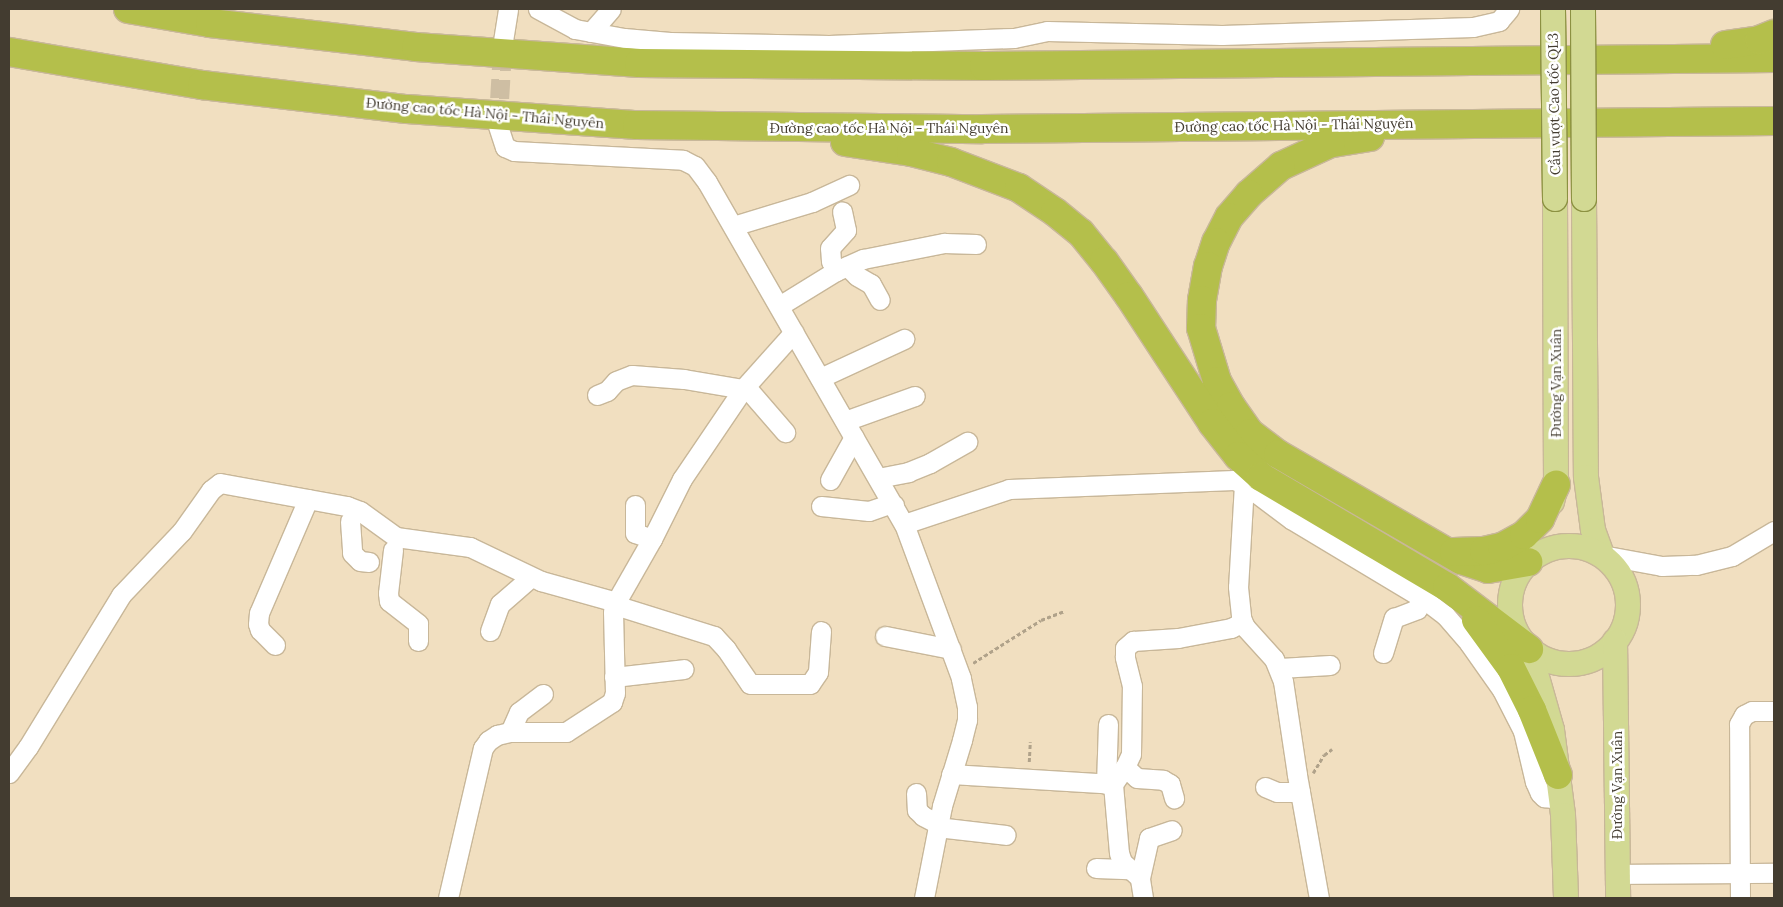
<!DOCTYPE html>
<html>
<head>
<meta charset="utf-8">
<style>
	body { margin:0 }
	#map { position:relative; width:1783px; height:907px; overflow:hidden; background:#f1dfc0; font-family:Lora,serif }
	div>[style] { position:absolute }
	.minor-tunnel>* { height:19px; margin-top:-9.5px; transform-origin:0; background:repeating-linear-gradient(90deg,#cebea3 0 19px,transparent 0 28px) }
	.path>* { height:2.5px; margin-top:-1.25px; transform-origin:0; background:repeating-linear-gradient(90deg,#b0a28a 0 4px,transparent 0 6.5px) }
	.roads { filter:drop-shadow(1px 0 #c8b799) drop-shadow(-1px 0 #c8b799) drop-shadow(0 1px #c8b799) drop-shadow(0 -1px #c8b799) }
	.minor>* { height:19px; margin:-9.5px; padding:0 9.5px; transform-origin:9.5px; border-radius:9.5px; background:#fff }
	.major>* { height:24px; margin:-12px; padding:0 12px; transform-origin:12px; border-radius:12px; background:#d2d993 }
	.major>.ring { margin:-12px; padding:0; box-sizing:content-box; background:none; border:24px solid #d2d993; border-radius:50% }
	.highway>* { height:28px; margin:-14px; padding:0 14px; transform-origin:14px; border-radius:14px; background:#b4bf4b }
	.bridges { filter:drop-shadow(1px 0 #8c9142) drop-shadow(-1px 0 #8c9142) drop-shadow(0 1px #8c9142) drop-shadow(0 -1px #8c9142) }
	.major-bridge>* { height:24px; margin:-12px; padding:0 12px; transform-origin:12px; border-radius:12px; background:#d2d993 }
	span { translate:-50% -50%; white-space:nowrap; text-align:center; line-height:1.15; -webkit-text-stroke:5px #fff; paint-order:stroke }
	.street-label { font-size:14px; color:#433c30 }
	.frame { position:absolute; inset:0; border:10px solid #433c30; pointer-events:none }
</style>
</head>
<body>
<div id="map">
	<div class="minor-tunnel">
		<div style="left:498px;top:126px;width:84px;rotate:-86.6deg"></div>
	</div>
	<div class="path">
		<div style="left:973px;top:663px;width:80px;rotate:-32.3deg"></div>
		<div style="left:1041px;top:620px;width:25px;rotate:-21deg"></div>
		<div style="left:1029px;top:762px;width:20px;rotate:-87deg"></div>
		<div style="left:1313px;top:773px;width:21px;rotate:-59deg"></div>
		<div style="left:1324px;top:755px;width:10px;rotate:-37deg"></div>
	</div>
	<div class="roads">
		<div class="minor">
			<div style="left:538px;top:9px;width:42px;rotate:28.4deg"></div>
			<div style="left:575px;top:29px;width:50px;rotate:10.4deg"></div>
			<div style="left:624px;top:38px;width:46px;rotate:5deg"></div>
			<div style="left:670px;top:42px;width:159px;rotate:1.1deg"></div>
			<div style="left:829px;top:45px;width:185px;rotate:-2.2deg"></div>
			<div style="left:1014px;top:38px;width:34px;rotate:-12deg"></div>
			<div style="left:1047px;top:31px;width:175px;rotate:1.3deg"></div>
			<div style="left:1222px;top:35px;width:251px;rotate:-1.8deg"></div>
			<div style="left:1473px;top:27px;width:27px;rotate:-13deg"></div>
			<div style="left:1499px;top:21px;width:16px;rotate:-50deg"></div>
			<div style="left:591px;top:32px;width:30px;rotate:-49deg"></div>
			<div style="left:503px;top:41px;width:32px;rotate:-81deg"></div>
			<div style="left:498px;top:126px;width:22px;rotate:72deg"></div>
			<div style="left:505px;top:147px;width:10px;rotate:24deg"></div>
			<div style="left:514px;top:151px;width:169px;rotate:3deg"></div>
			<div style="left:683px;top:160px;width:13px;rotate:27deg"></div>
			<div style="left:695px;top:166px;width:20px;rotate:53deg"></div>
			<div style="left:707px;top:182px;width:395px;rotate:60.1deg"></div>
			<div style="left:733px;top:226px;width:83px;rotate:-16.9deg"></div>
			<div style="left:812px;top:202px;width:41px;rotate:-24.7deg"></div>
			<div style="left:847px;top:266px;width:14px;rotate:45deg"></div>
			<div style="left:857px;top:276px;width:16px;rotate:30deg"></div>
			<div style="left:871px;top:284px;width:18px;rotate:61deg"></div>
			<div style="left:836px;top:271px;width:11px;rotate:-117deg"></div>
			<div style="left:831px;top:261px;width:13px;rotate:-94deg"></div>
			<div style="left:830px;top:248px;width:24px;rotate:-48deg"></div>
			<div style="left:846px;top:230px;width:19px;rotate:-102deg"></div>
			<div style="left:779px;top:306px;width:67px;rotate:-31.6deg"></div>
			<div style="left:836px;top:271px;width:30px;rotate:-24deg"></div>
			<div style="left:863px;top:259px;width:83px;rotate:-11.2deg"></div>
			<div style="left:944px;top:243px;width:32px;rotate:2deg"></div>
			<div style="left:820px;top:378px;width:93px;rotate:-24.9deg"></div>
			<div style="left:746px;top:387px;width:60px;rotate:49.1deg"></div>
			<div style="left:597px;top:395px;width:11px;rotate:-22deg"></div>
			<div style="left:607px;top:391px;width:13px;rotate:-48deg"></div>
			<div style="left:616px;top:381px;width:17px;rotate:-21deg"></div>
			<div style="left:632px;top:375px;width:52px;rotate:4.4deg"></div>
			<div style="left:684px;top:379px;width:60px;rotate:9.6deg"></div>
			<div style="left:845px;top:421px;width:74px;rotate:-19.7deg"></div>
			<div style="left:878px;top:478px;width:31px;rotate:-11deg"></div>
			<div style="left:908px;top:472px;width:24px;rotate:-22deg"></div>
			<div style="left:930px;top:463px;width:43px;rotate:-29.6deg"></div>
			<div style="left:830px;top:480px;width:49px;rotate:-60.8deg"></div>
			<div style="left:1244px;top:484px;width:103px;rotate:93.3deg"></div>
			<div style="left:1238px;top:587px;width:31px;rotate:84deg"></div>
			<div style="left:1241px;top:618px;width:10px;rotate:66deg"></div>
			<div style="left:1245px;top:627px;width:43px;rotate:47.8deg"></div>
			<div style="left:1274px;top:659px;width:24px;rotate:68deg"></div>
			<div style="left:1283px;top:681px;width:95px;rotate:81.5deg"></div>
			<div style="left:1297px;top:775px;width:125px;rotate:79.9deg"></div>
			<div style="left:635px;top:505px;width:28px;rotate:90deg"></div>
			<div style="left:635px;top:533px;width:18px;rotate:19deg"></div>
			<div style="left:821px;top:506px;width:48px;rotate:5.9deg"></div>
			<div style="left:869px;top:511px;width:18px;rotate:-19deg"></div>
			<div style="left:886px;top:505px;width:8px"></div>
			<div style="left:350px;top:521px;width:32px;rotate:86deg"></div>
			<div style="left:352px;top:553px;width:11px;rotate:45deg"></div>
			<div style="left:360px;top:561px;width:9px;rotate:6deg"></div>
			<div style="left:393px;top:550px;width:43px;rotate:96.6deg"></div>
			<div style="left:388px;top:593px;width:8px;rotate:83deg"></div>
			<div style="left:389px;top:601px;width:37px;rotate:38deg"></div>
			<div style="left:418px;top:624px;width:17px;rotate:90deg"></div>
			<div style="left:1602px;top:555px;width:61px;rotate:10.4deg"></div>
			<div style="left:1662px;top:566px;width:34px;rotate:-2deg"></div>
			<div style="left:1696px;top:565px;width:37px;rotate:-14deg"></div>
			<div style="left:1732px;top:556px;width:49px;rotate:-30.8deg"></div>
			<div style="left:615px;top:605px;width:104px;rotate:17.4deg"></div>
			<div style="left:714px;top:636px;width:18px;rotate:47deg"></div>
			<div style="left:726px;top:649px;width:42px;rotate:55.6deg"></div>
			<div style="left:750px;top:684px;width:60px"></div>
			<div style="left:810px;top:684px;width:14px;rotate:-56deg"></div>
			<div style="left:818px;top:672px;width:41px;rotate:-85.8deg"></div>
			<div style="left:490px;top:631px;width:29px;rotate:-70deg"></div>
			<div style="left:500px;top:604px;width:41px;rotate:-41.1deg"></div>
			<div style="left:885px;top:636px;width:67px;rotate:11.1deg"></div>
			<div style="left:275px;top:645px;width:21px;rotate:-135deg"></div>
			<div style="left:260px;top:630px;width:6px;rotate:-108deg"></div>
			<div style="left:258px;top:624px;width:11px;rotate:-85deg"></div>
			<div style="left:259px;top:613px;width:124px;rotate:-66.7deg"></div>
			<div style="left:1383px;top:653px;width:37px;rotate:-73deg"></div>
			<div style="left:1394px;top:618px;width:25px;rotate:-21deg"></div>
			<div style="left:1417px;top:609px;width:13px;rotate:-72deg"></div>
			<div style="left:1280px;top:668px;width:50px;rotate:-3.4deg"></div>
			<div style="left:614px;top:677px;width:70px;rotate:-6.5deg"></div>
			<div style="left:510px;top:732px;width:22px;rotate:-66deg"></div>
			<div style="left:519px;top:712px;width:30px;rotate:-37deg"></div>
			<div style="left:1125px;top:767px;width:16px;rotate:43deg"></div>
			<div style="left:1137px;top:778px;width:26px;rotate:4deg"></div>
			<div style="left:1163px;top:780px;width:8px;rotate:30deg"></div>
			<div style="left:1170px;top:784px;width:15px;rotate:74deg"></div>
			<div style="left:9px;top:773px;width:32px;rotate:-54deg"></div>
			<div style="left:28px;top:747px;width:178px;rotate:-58.5deg"></div>
			<div style="left:121px;top:595px;width:88px;rotate:-46.4deg"></div>
			<div style="left:182px;top:531px;width:50px;rotate:-54.7deg"></div>
			<div style="left:211px;top:490px;width:11px;rotate:-38deg"></div>
			<div style="left:220px;top:483px;width:129px;rotate:10.3deg"></div>
			<div style="left:347px;top:506px;width:14px;rotate:21deg"></div>
			<div style="left:360px;top:511px;width:44px;rotate:35.8deg"></div>
			<div style="left:396px;top:537px;width:75px;rotate:7.7deg"></div>
			<div style="left:470px;top:547px;width:79px;rotate:25.6deg"></div>
			<div style="left:541px;top:581px;width:78px;rotate:15.6deg"></div>
			<div style="left:951px;top:774px;width:162px;rotate:3.5deg"></div>
			<div style="left:1106px;top:784px;width:60px;rotate:-88.1deg"></div>
			<div style="left:1265px;top:787px;width:13px;rotate:23deg"></div>
			<div style="left:1277px;top:792px;width:23px"></div>
			<div style="left:916px;top:793px;width:17px;rotate:87deg"></div>
			<div style="left:917px;top:810px;width:8px;rotate:45deg"></div>
			<div style="left:923px;top:816px;width:17px;rotate:28deg"></div>
			<div style="left:937px;top:827px;width:69px;rotate:6.6deg"></div>
			<div style="left:1096px;top:868px;width:33px;rotate:2deg"></div>
			<div style="left:1618px;top:874px;width:156px;rotate:-0.4deg"></div>
			<div style="left:1140px;top:878px;width:41px;rotate:-77.3deg"></div>
			<div style="left:1149px;top:838px;width:24px;rotate:-19deg"></div>
			<div style="left:448px;top:898px;width:154px;rotate:-76.9deg"></div>
			<div style="left:483px;top:748px;width:9px;rotate:-54deg"></div>
			<div style="left:488px;top:741px;width:11px;rotate:-34deg"></div>
			<div style="left:497px;top:735px;width:13px;rotate:-13deg"></div>
			<div style="left:510px;top:732px;width:56px"></div>
			<div style="left:566px;top:732px;width:55px;rotate:-33.1deg"></div>
			<div style="left:612px;top:702px;width:9px;rotate:-72deg"></div>
			<div style="left:615px;top:693px;width:81px;rotate:-91.4deg"></div>
			<div style="left:613px;top:612px;width:10px;rotate:-73deg"></div>
			<div style="left:616px;top:602px;width:73px;rotate:-60.3deg"></div>
			<div style="left:652px;top:539px;width:67px;rotate:-63.4deg"></div>
			<div style="left:682px;top:479px;width:109px;rotate:-55.9deg"></div>
			<div style="left:743px;top:389px;width:76px;rotate:-48.2deg"></div>
			<div style="left:924px;top:898px;width:94px;rotate:-78.9deg"></div>
			<div style="left:942px;top:806px;width:69px;rotate:-73.1deg"></div>
			<div style="left:962px;top:740px;width:21px;rotate:-76deg"></div>
			<div style="left:967px;top:720px;width:13px;rotate:-90deg"></div>
			<div style="left:967px;top:707px;width:30px;rotate:-102deg"></div>
			<div style="left:961px;top:678px;width:164px;rotate:-110.3deg"></div>
			<div style="left:904px;top:524px;width:111px;rotate:-18.4deg"></div>
			<div style="left:1009px;top:489px;width:225px;rotate:-2.3deg"></div>
			<div style="left:1234px;top:480px;width:11px;rotate:22deg"></div>
			<div style="left:1244px;top:484px;width:59px;rotate:36.7deg"></div>
			<div style="left:1291px;top:519px;width:152px;rotate:31deg"></div>
			<div style="left:1421px;top:597px;width:30px;rotate:37deg"></div>
			<div style="left:1445px;top:615px;width:37px;rotate:49deg"></div>
			<div style="left:1469px;top:643px;width:57px;rotate:54.9deg"></div>
			<div style="left:1502px;top:690px;width:46px;rotate:62.9deg"></div>
			<div style="left:1523px;top:731px;width:52px;rotate:76.8deg"></div>
			<div style="left:1535px;top:782px;width:12px;rotate:66deg"></div>
			<div style="left:1540px;top:793px;width:6px;rotate:45deg"></div>
			<div style="left:1544px;top:797px;width:17px;rotate:7deg"></div>
			<div style="left:1143px;top:898px;width:20px;rotate:-99deg"></div>
			<div style="left:1140px;top:878px;width:24px;rotate:-138deg"></div>
			<div style="left:1122px;top:862px;width:9px;rotate:-108deg"></div>
			<div style="left:1119px;top:853px;width:69px;rotate:-95deg"></div>
			<div style="left:1113px;top:784px;width:21px;rotate:-55deg"></div>
			<div style="left:1125px;top:767px;width:14px;rotate:-65deg"></div>
			<div style="left:1131px;top:754px;width:68px;rotate:-89.2deg"></div>
			<div style="left:1132px;top:686px;width:30px;rotate:-104deg"></div>
			<div style="left:1125px;top:657px;width:9px;rotate:-90deg"></div>
			<div style="left:1125px;top:648px;width:11px;rotate:-41deg"></div>
			<div style="left:1133px;top:641px;width:45px;rotate:-3.8deg"></div>
			<div style="left:1178px;top:638px;width:54px;rotate:-10.7deg"></div>
			<div style="left:1231px;top:628px;width:13px;rotate:-27deg"></div>
			<div style="left:1740px;top:898px;width:174px;rotate:-90.3deg"></div>
			<div style="left:1739px;top:724px;width:10px;rotate:-61deg"></div>
			<div style="left:1744px;top:715px;width:9px;rotate:-27deg"></div>
			<div style="left:1752px;top:711px;width:22px"></div>
		</div>
		<div class="major">
			<div style="left:1584px;top:199px;width:278px;rotate:89.6deg"></div>
			<div style="left:1586px;top:477px;width:53px;rotate:82.5deg"></div>
			<div style="left:1593px;top:530px;width:27px;rotate:70deg"></div>
			<div style="left:1552px;top:502px;width:17px;rotate:-77deg"></div>
			<div style="left:1556px;top:485px;width:286px;rotate:-90.2deg"></div>
			<div class="ring" style="left:1510px;top:546px;width:94px;height:94px"></div>
			<div style="left:1615px;top:641px;width:257px;rotate:89.3deg"></div>
			<div style="left:1529px;top:649px;width:84px;rotate:74.1deg"></div>
			<div style="left:1552px;top:730px;width:86px;rotate:82.6deg"></div>
			<div style="left:1563px;top:815px;width:83px;rotate:87.9deg"></div>
		</div>
		<div class="highway">
			<div style="left:128px;top:9px;width:83px;rotate:9.7deg"></div>
			<div style="left:210px;top:23px;width:207px;rotate:6.6deg"></div>
			<div style="left:416px;top:47px;width:224px;rotate:4.1deg"></div>
			<div style="left:639px;top:63px;width:345px;rotate:0.5deg"></div>
			<div style="left:984px;top:66px;width:790px;rotate:-0.58deg"></div>
			<div style="left:1725px;top:45px;width:34px;rotate:-8deg"></div>
			<div style="left:1759px;top:40px;width:16px;rotate:-22deg"></div>
			<div style="left:9px;top:52px;width:196px;rotate:9.7deg"></div>
			<div style="left:202px;top:85px;width:206px;rotate:6.7deg"></div>
			<div style="left:407px;top:109px;width:231px;rotate:4deg"></div>
			<div style="left:637px;top:125px;width:345px;rotate:0.7deg"></div>
			<div style="left:982px;top:129px;width:792px;rotate:-0.58deg"></div>
			<div style="left:1370px;top:137px;width:39px;rotate:171deg"></div>
			<div style="left:1331px;top:143px;width:55px;rotate:155.3deg"></div>
			<div style="left:1281px;top:166px;width:43px;rotate:138.8deg"></div>
			<div style="left:1249px;top:194px;width:30px;rotate:131deg"></div>
			<div style="left:1229px;top:217px;width:28px;rotate:117deg"></div>
			<div style="left:1216px;top:242px;width:25px;rotate:108deg"></div>
			<div style="left:1208px;top:266px;width:35px;rotate:100deg"></div>
			<div style="left:1202px;top:300px;width:28px;rotate:92deg"></div>
			<div style="left:1201px;top:328px;width:55px;rotate:73.2deg"></div>
			<div style="left:1217px;top:381px;width:29px;rotate:61deg"></div>
			<div style="left:1231px;top:406px;width:33px;rotate:55deg"></div>
			<div style="left:1250px;top:433px;width:35px;rotate:37deg"></div>
			<div style="left:1278px;top:454px;width:211px;rotate:30.1deg"></div>
			<div style="left:1461px;top:560px;width:28px;rotate:18deg"></div>
			<div style="left:1488px;top:569px;width:41px;rotate:-9.9deg"></div>
			<div style="left:845px;top:142px;width:67px;rotate:8.6deg"></div>
			<div style="left:911px;top:152px;width:41px;rotate:14deg"></div>
			<div style="left:951px;top:162px;width:73px;rotate:20.9deg"></div>
			<div style="left:1019px;top:188px;width:43px;rotate:33.7deg"></div>
			<div style="left:1055px;top:212px;width:33px;rotate:39deg"></div>
			<div style="left:1081px;top:233px;width:36px;rotate:51deg"></div>
			<div style="left:1104px;top:261px;width:43px;rotate:54.5deg"></div>
			<div style="left:1129px;top:296px;width:152px;rotate:56.8deg"></div>
			<div style="left:1212px;top:423px;width:42px;rotate:51.8deg"></div>
			<div style="left:1238px;top:456px;width:31px;rotate:42deg"></div>
			<div style="left:1261px;top:477px;width:216px;rotate:30.6deg"></div>
			<div style="left:1447px;top:587px;width:103px;rotate:37.1deg"></div>
			<div style="left:1454px;top:552px;width:30px;rotate:-2deg"></div>
			<div style="left:1484px;top:551px;width:18px;rotate:-13deg"></div>
			<div style="left:1502px;top:547px;width:25px;rotate:-29deg"></div>
			<div style="left:1524px;top:535px;width:23px;rotate:-45deg"></div>
			<div style="left:1540px;top:519px;width:38px;rotate:-65deg"></div>
			<div style="left:1476px;top:620px;width:59px;rotate:53.9deg"></div>
			<div style="left:1511px;top:668px;width:47px;rotate:63.4deg"></div>
			<div style="left:1532px;top:710px;width:70px;rotate:68.2deg"></div>
		</div>
	</div>
	<div class="bridges">
		<div class="major-bridge">
			<div style="left:1553px;top:9px;width:190px;rotate:89.4deg"></div>
			<div style="left:1583px;top:9px;width:190px;rotate:89.7deg"></div>
		</div>
	</div>
	<div class="street-label">
		<span style="left:1554px;top:104px;rotate:-91deg">Cầu vượt Cao tốc QL3</span>
		<span style="left:485px;top:113px;rotate:5deg">Đường cao tốc Hà Nội - Thái Nguyên</span>
		<span style="left:1294px;top:125px;rotate:-1deg">Đường cao tốc Hà Nội - Thái Nguyên</span>
		<span style="left:889px;top:128px">Đường cao tốc Hà Nội - Thái Nguyên</span>
		<span style="left:1556px;top:383px;rotate:-90deg">Đường Vạn Xuân</span>
		<span style="left:1617px;top:785px;rotate:-90deg">Đường Vạn Xuân</span>
	</div>
	<div class="frame"></div>
</div>
</body>
</html>
